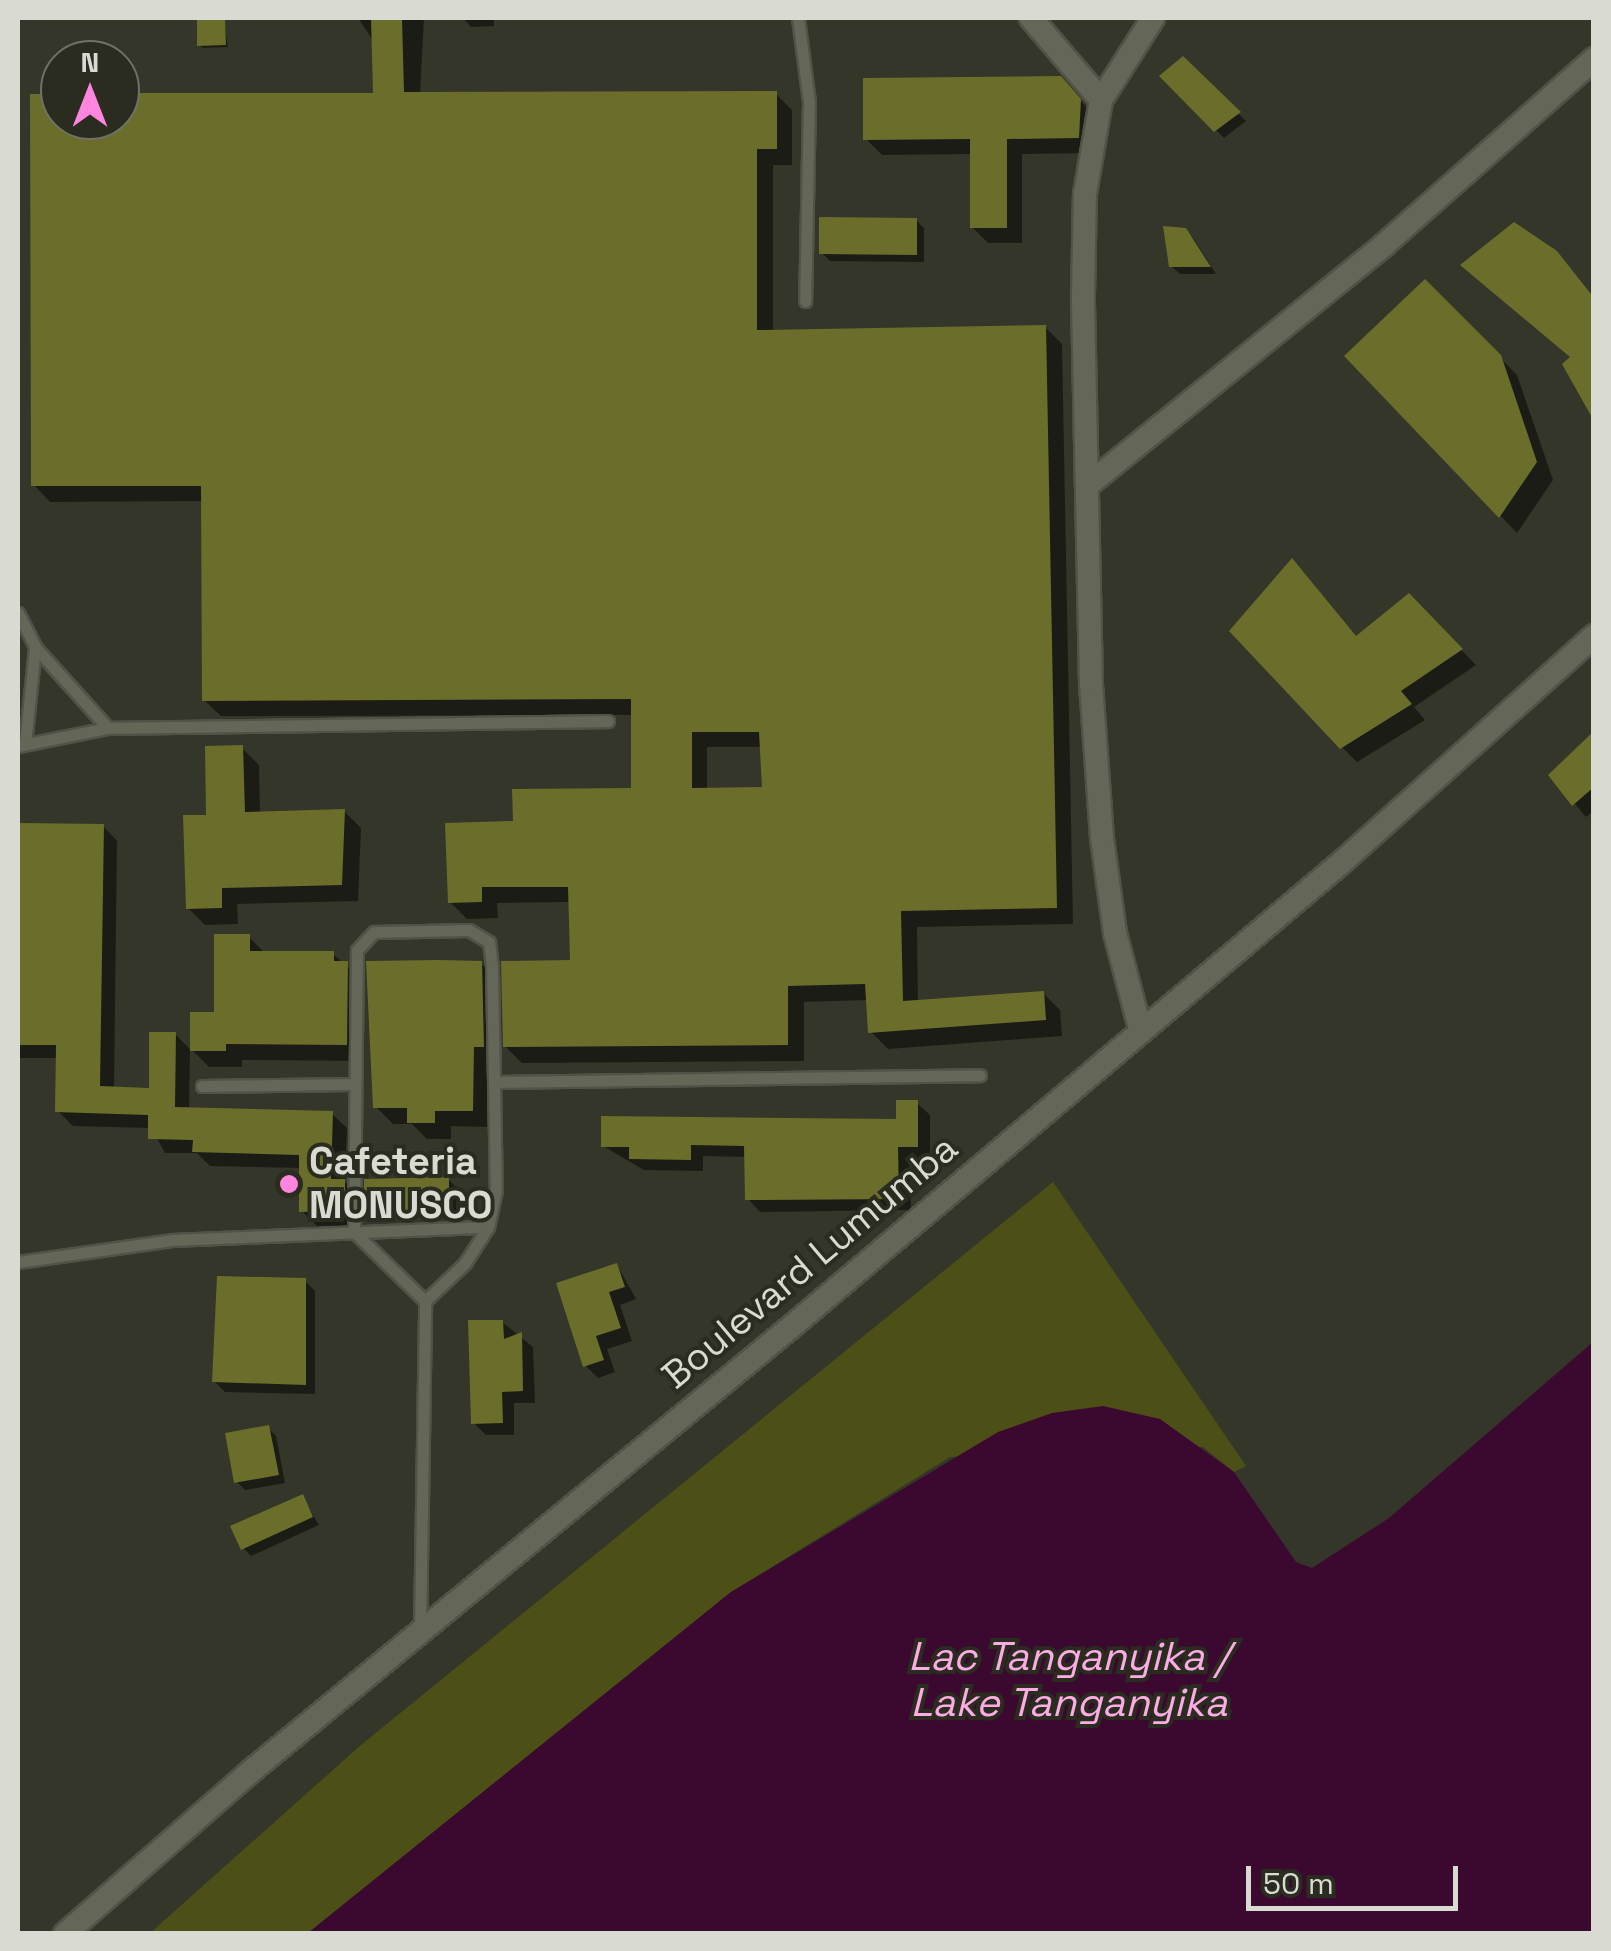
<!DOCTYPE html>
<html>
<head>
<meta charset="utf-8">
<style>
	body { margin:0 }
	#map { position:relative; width:1611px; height:1951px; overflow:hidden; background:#343629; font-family:"Space Grotesk",sans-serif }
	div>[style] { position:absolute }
	.green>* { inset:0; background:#4d5016 }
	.water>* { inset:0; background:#3b0930 }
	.shadow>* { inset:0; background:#0007 }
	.building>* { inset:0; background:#6a6e2a }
	.roads { filter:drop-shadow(2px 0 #515248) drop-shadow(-2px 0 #515248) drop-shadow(0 2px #515248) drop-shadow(0 -2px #515248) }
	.lane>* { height:11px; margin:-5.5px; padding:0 5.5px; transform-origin:5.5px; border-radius:5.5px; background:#646658 }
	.street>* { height:22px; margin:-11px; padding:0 11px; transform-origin:11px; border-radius:11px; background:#646658 }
	.dots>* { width:28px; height:28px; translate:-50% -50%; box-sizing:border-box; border:5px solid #2a2c20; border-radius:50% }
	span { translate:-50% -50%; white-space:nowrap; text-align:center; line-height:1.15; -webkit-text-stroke:8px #2a2c20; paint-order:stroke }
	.poi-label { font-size:38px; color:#d9dad2; font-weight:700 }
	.left { translate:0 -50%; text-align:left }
	.street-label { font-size:38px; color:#d9dad2 }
	.water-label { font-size:40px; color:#feabe5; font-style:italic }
	.frame { position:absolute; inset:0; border:20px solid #d9dad2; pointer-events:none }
	.north { position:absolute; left:40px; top:40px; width:100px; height:100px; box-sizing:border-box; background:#2a2c20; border:2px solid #707267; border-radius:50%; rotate:0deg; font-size:28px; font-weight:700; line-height:40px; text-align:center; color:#d9dad2 }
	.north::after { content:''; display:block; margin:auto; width:35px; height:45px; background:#ff85de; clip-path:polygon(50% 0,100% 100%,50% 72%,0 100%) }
	.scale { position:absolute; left:1246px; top:1866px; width:212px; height:45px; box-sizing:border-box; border:5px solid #d9dad2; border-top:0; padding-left:12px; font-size:30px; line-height:35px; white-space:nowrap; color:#d9dad2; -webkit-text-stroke:8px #2a2c20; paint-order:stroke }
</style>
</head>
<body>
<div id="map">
	<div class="green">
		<div style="clip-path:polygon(1053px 1182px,1246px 1466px,1234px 1472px,1203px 1447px,950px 1457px,731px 1592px,308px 1933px,149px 1934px,361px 1745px)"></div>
	</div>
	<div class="water">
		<div style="clip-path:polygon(1593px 1342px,1593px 1933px,308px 1933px,731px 1592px,998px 1432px,1052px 1413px,1103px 1406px,1160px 1419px,1234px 1472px,1296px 1562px,1312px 1568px,1389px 1518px)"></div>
	</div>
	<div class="shadow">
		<div style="clip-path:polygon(evenodd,358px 18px,424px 18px,420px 95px,776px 94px,792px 110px,792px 165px,773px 165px,773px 333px,1045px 327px,1062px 344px,1073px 924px,917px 927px,918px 1002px,1043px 993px,1060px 1010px,1062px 1036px,888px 1049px,871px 1032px,868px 1000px,804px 1002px,804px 1061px,522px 1063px,505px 1046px,573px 963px,571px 902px,497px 903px,498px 918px,467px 919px,450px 902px,515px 824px,634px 791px,633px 715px,221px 716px,204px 700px,204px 501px,50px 502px,34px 485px,60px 96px,60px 120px,120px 120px,120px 96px,376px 95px,374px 42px,358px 18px,707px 747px,762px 747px,765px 790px,707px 790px,707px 747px)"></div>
		<div style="clip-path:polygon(494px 18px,494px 26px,471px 27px,463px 18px)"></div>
		<div style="clip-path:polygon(224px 21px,228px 47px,203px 48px,199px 45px)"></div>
		<div style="clip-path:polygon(1183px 60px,1246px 121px,1224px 138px,1162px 76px)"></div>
		<div style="clip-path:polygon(1076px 95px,1095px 118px,1094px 153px,1022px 154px,1022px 243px,988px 243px,972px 227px,972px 154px,882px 155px,866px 139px)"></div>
		<div style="clip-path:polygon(916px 220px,924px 228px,924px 262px,830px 261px,822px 253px)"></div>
		<div style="clip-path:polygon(1185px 230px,1194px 239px,1216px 274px,1180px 274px,1171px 266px)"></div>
		<div style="clip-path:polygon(1425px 282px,1517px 375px,1553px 480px,1517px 533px,1348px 356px)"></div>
		<div style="clip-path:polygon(1409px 596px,1476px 665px,1414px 707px,1425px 720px,1357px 762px,1342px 747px,1357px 638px)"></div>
		<div style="clip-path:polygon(1594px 734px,1594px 810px,1586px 817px,1551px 775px)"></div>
		<div style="clip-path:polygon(242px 748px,259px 765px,260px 814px,344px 811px,361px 828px,358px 901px,237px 904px,238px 924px,205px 925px,188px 908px)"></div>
		<div style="clip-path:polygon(18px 826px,103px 826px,117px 841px,114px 1089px,151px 1090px,175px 1034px,190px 1049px,189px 1110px,332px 1114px,347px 1128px,345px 1182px,359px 1196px,359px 1225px,317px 1226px,302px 1211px,302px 1168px,210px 1166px,197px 1153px,165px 1153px,151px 1128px,73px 1126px,58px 1111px,59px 1058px,18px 1058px)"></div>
		<div style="clip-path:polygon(249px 937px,266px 954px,333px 954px,363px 980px,363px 1061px,242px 1060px,242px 1067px,209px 1067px,192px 1050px,216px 1015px)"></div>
		<div style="clip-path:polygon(481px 963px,498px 980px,500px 1063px,490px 1063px,489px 1127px,451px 1126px,451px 1139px,427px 1139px,412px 1124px,393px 1124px,376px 1107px)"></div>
		<div style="clip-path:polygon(917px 1103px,930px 1115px,930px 1159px,909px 1159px,911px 1210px,760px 1212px,748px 1199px,747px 1157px,703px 1156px,703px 1171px,644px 1170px,603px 1146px,899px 1122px)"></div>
		<div style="clip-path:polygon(448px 1179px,456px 1187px,456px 1216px,374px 1217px,366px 1210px)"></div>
		<div style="clip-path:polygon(617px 1265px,636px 1299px,620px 1305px,632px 1341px,607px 1349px,615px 1372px,598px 1378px,585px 1365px)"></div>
		<div style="clip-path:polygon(305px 1281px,315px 1291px,315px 1394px,225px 1392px,214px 1381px)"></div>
		<div style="clip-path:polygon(502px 1322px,533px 1347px,535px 1403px,514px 1403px,514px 1435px,486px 1435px,473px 1422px)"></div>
		<div style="clip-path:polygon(268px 1428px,276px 1436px,285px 1483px,245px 1490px,237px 1482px)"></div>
		<div style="clip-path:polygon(302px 1497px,319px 1525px,251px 1556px,243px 1548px)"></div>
	</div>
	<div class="building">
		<div style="clip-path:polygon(evenodd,371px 18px,402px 18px,404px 92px,777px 91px,777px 149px,757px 149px,757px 330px,1046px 325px,1057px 908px,901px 911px,903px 1001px,1044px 991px,1046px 1020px,868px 1033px,865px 984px,788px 986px,788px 1045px,503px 1047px,501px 961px,570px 960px,568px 887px,482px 887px,482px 902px,448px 903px,445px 823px,513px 821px,512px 789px,631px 788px,631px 699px,202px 701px,201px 486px,31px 486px,30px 94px,60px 94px,60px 120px,120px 120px,120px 93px,373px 93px,371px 18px,692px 732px,759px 732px,762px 787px,692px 788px,692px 732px)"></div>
		<div style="clip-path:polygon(197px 19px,225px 19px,226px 45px,197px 46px)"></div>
		<div style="clip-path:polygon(1183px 56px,1241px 112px,1214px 132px,1159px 76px)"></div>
		<div style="clip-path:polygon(1061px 76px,1081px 99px,1079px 138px,1007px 139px,1007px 228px,970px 228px,970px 139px,863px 140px,863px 78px)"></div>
		<div style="clip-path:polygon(819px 217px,917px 218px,917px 255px,819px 254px)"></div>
		<div style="clip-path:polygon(1514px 222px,1557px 251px,1594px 298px,1594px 421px,1562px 364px,1570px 357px,1460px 265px)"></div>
		<div style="clip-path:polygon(1163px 226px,1186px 228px,1211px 267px,1169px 267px)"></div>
		<div style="clip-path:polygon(1425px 279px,1501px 355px,1537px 462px,1499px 518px,1344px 356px)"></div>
		<div style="clip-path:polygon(1292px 558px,1356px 636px,1409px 593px,1463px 649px,1401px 691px,1412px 704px,1340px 749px,1229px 631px)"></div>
		<div style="clip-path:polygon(1594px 731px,1594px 787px,1572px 806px,1548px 775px)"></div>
		<div style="clip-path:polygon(243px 745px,245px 812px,345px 809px,342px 885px,222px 888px,222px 908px,186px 909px,183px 815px,206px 815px,205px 746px)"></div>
		<div style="clip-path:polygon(18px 823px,104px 824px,100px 1086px,149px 1088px,149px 1032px,176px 1032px,175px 1107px,333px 1111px,331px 1179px,345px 1179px,345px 1211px,299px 1212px,299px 1155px,192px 1152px,193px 1140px,148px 1139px,148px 1115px,55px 1112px,56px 1045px,18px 1045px)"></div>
		<div style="clip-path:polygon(214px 934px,250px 934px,250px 951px,334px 951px,334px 961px,348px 961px,347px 1045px,226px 1044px,226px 1051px,190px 1051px,190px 1012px,214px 1012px)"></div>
		<div style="clip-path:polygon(438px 960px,482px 961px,484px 1047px,474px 1047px,473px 1111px,435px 1111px,435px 1123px,407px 1123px,407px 1108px,373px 1108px,366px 961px)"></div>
		<div style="clip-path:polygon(896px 1100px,918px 1100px,918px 1147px,898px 1147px,899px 1199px,745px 1200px,744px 1146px,691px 1145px,691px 1160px,629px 1159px,629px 1147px,601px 1147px,601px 1116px,896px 1119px)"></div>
		<div style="clip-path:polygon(449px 1177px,449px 1209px,364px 1211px,364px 1179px)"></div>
		<div style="clip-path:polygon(617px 1263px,625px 1287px,609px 1292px,621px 1328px,596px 1336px,604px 1360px,583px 1367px,556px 1283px)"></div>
		<div style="clip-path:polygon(217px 1276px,306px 1278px,306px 1385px,212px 1382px)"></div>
		<div style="clip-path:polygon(468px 1320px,503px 1320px,504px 1339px,522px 1332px,523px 1391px,502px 1392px,503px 1423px,471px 1424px)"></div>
		<div style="clip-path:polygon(269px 1425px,279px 1475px,234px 1483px,225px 1433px)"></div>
		<div style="clip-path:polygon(303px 1494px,313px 1517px,241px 1550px,230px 1526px)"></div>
	</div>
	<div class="roads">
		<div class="lane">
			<div style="left:798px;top:18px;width:84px;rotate:82.5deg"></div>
			<div style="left:809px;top:101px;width:200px;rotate:91.1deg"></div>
			<div style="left:18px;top:613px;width:38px;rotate:63deg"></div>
			<div style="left:35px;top:647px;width:109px;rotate:48deg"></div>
			<div style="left:25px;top:744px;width:98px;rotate:-84.1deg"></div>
			<div style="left:18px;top:746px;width:92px;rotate:-11.3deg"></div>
			<div style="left:108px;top:728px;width:500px;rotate:-0.8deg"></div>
			<div style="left:495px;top:1082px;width:485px;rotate:-0.8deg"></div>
			<div style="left:202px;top:1086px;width:151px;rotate:-0.8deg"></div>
			<div style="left:18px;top:1262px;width:156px;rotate:-8.1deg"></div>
			<div style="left:172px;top:1240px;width:316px;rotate:-2.4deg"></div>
			<div style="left:420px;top:1631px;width:330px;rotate:-89.1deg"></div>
			<div style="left:425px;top:1301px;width:99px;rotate:-135.8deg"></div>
			<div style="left:354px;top:1232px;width:282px;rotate:-89.4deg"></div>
			<div style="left:357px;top:950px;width:25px;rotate:-47deg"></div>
			<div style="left:374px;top:932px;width:95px;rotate:-1.2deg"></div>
			<div style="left:469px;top:930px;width:23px;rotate:31deg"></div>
			<div style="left:489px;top:942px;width:26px;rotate:83deg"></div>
			<div style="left:492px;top:968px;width:222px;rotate:89deg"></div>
			<div style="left:496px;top:1190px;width:38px;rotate:102deg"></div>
			<div style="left:488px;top:1227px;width:43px;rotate:122.6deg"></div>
			<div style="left:465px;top:1263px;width:55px;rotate:136.5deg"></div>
		</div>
		<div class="street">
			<div style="left:1031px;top:18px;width:108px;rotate:49.5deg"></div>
			<div style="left:1088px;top:485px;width:381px;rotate:-39deg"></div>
			<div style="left:1384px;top:245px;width:281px;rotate:-41.5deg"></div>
			<div style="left:1141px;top:1032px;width:102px;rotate:-104.7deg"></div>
			<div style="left:1115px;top:933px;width:96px;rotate:-97.8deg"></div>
			<div style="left:1102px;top:838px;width:154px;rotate:-94.1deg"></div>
			<div style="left:1091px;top:684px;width:389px;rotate:-91.2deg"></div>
			<div style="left:1083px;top:295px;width:101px;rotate:-88.9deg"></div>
			<div style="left:1085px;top:194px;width:95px;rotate:-80.3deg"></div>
			<div style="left:1101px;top:100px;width:97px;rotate:-57.6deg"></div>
			<div style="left:65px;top:1934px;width:246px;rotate:-41.2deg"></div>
			<div style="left:250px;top:1772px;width:708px;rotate:-39.44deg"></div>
			<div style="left:797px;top:1322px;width:712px;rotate:-40.16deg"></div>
			<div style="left:1341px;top:863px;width:340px;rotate:-41.9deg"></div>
		</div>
	</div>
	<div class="dots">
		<div style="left:289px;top:1184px;background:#ff85de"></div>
	</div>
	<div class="poi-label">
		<span class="left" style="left:309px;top:1184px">Cafeteria<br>MONUSCO</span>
	</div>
	<div class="street-label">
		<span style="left:810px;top:1262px;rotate:-40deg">Boulevard Lumumba</span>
	</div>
	<div class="water-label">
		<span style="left:1069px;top:1680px">Lac Tanganyika /<br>Lake Tanganyika</span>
	</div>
	<div class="frame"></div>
	<div class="north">N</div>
	<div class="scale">50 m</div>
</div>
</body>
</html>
